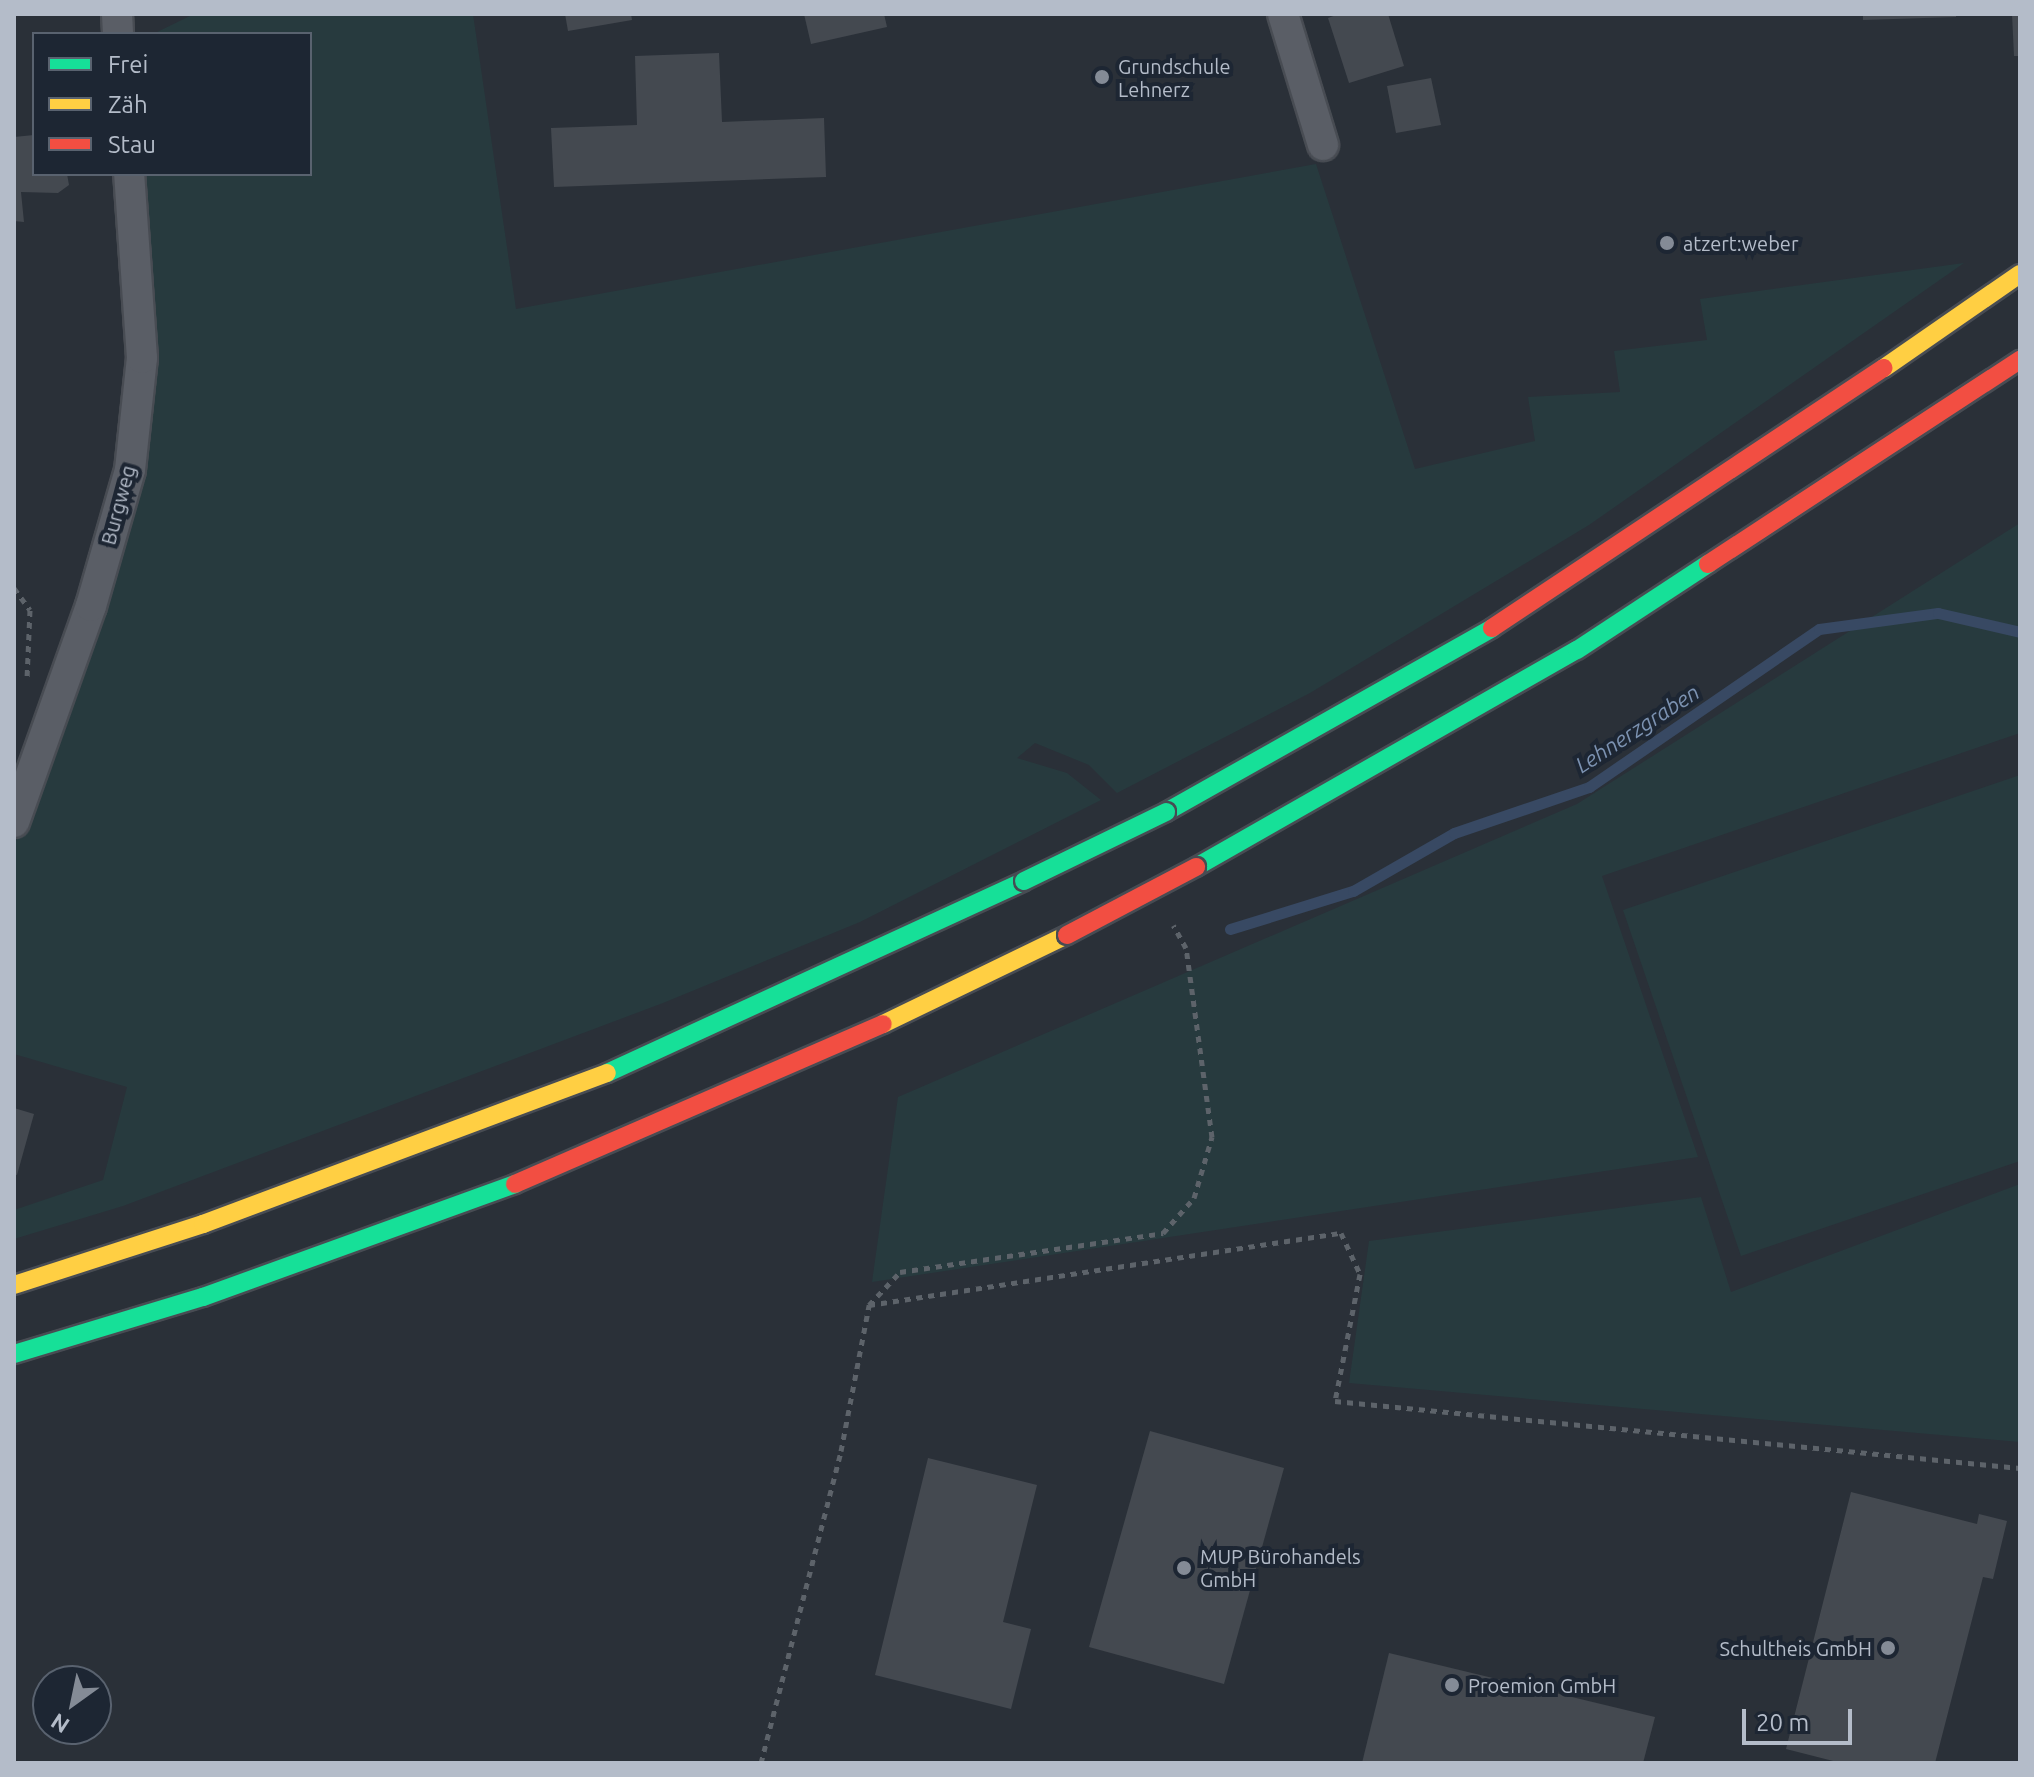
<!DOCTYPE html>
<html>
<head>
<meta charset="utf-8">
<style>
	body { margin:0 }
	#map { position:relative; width:2034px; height:1777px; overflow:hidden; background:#2a3038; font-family:Ubuntu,sans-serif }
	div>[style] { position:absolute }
	.green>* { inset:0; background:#273a3e }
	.stream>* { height:11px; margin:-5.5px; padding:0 5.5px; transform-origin:5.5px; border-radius:5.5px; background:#384963 }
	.building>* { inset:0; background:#444950 }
	.path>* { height:5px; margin-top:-2.5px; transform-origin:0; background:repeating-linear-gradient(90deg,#5d636a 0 6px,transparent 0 12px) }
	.roads { filter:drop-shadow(2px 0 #484c53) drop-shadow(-2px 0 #484c53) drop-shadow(0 2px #484c53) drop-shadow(0 -2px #484c53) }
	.street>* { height:30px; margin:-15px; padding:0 15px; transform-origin:15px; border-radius:15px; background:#5a5e66 }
	.fast>* { height:18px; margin:-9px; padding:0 9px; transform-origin:9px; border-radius:9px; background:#16e098 }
	.slow>* { height:18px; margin:-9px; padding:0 9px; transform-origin:9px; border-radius:9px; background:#ffcf43 }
	.jam>* { height:18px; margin:-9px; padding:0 9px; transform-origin:9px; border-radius:9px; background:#f24e42 }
	.bridges { filter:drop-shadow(2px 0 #474c53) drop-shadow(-2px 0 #474c53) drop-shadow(0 2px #474c53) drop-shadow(0 -2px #474c53) }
	.fast-bridge>* { height:18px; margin:-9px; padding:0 9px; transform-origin:9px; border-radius:9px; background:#16e098 }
	.jam-bridge>* { height:18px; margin:-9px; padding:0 9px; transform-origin:9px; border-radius:9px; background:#f24e42 }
	.dots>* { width:22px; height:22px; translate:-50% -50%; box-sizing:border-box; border:4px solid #1d2633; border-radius:50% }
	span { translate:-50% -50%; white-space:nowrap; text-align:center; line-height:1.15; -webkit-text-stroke:8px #1d2633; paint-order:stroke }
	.poi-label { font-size:20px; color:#b4bcc9 }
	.left { translate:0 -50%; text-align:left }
	.right { translate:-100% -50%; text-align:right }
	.street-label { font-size:20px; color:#b4bcc9 }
	.water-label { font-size:22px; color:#7c92b1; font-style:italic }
	.frame { position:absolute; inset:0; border:16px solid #b4bcc9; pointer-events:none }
	.legend { position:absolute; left:32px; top:32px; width:280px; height:144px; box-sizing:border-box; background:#1d2633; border:2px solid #59626f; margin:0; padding:10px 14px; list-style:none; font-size:24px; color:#b4bcc9 }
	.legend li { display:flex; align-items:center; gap:16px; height:40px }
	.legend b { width:40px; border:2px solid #59626f }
	.north { position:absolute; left:32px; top:1665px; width:80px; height:80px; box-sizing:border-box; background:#1d2633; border:2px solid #59626f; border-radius:50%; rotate:213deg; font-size:22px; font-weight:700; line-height:32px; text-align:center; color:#b4bcc9 }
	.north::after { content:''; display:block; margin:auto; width:28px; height:36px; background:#848b96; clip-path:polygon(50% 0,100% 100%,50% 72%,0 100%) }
	.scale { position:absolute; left:1742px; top:1709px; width:110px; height:36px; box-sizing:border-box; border:4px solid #b4bcc9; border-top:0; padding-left:10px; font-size:24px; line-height:28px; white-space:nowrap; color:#b4bcc9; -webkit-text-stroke:6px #1d2633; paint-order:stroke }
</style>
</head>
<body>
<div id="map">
	<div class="green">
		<div style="clip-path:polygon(194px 14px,473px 14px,516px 309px,1316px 164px,1415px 469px,1535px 441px,1528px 397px,1620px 392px,1614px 351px,1707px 340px,1700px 299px,1964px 263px,1589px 525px,1310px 693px,1117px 793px,1089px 765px,1035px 743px,1017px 758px,1067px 773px,1101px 800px,860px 922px,663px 1003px,123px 1206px,14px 1239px,14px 1210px,103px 1180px,127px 1087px,14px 1054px,14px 847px,139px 470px,141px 174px,310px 174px,310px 34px,153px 34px)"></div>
		<div style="clip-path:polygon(2020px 523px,2020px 733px,1602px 876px,1698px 1157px,872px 1282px,898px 1097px,1577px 804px)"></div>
		<div style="clip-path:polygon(2020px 775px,2020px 1161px,1741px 1256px,1623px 910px)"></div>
		<div style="clip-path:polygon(2020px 1184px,2020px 1442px,1349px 1383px,1369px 1241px,1701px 1197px,1731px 1292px)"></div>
	</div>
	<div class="stream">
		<div style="left:1230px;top:929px;width:129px;rotate:-17.2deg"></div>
		<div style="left:1353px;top:891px;width:116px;rotate:-29.9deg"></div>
		<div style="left:1454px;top:833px;width:143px;rotate:-18.8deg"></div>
		<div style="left:1589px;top:787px;width:279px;rotate:-34.5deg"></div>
		<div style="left:1819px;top:629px;width:120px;rotate:-7.7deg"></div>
		<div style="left:1938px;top:613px;width:84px;rotate:13deg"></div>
	</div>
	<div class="building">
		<div style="clip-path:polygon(565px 14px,631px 14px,632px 20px,568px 31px)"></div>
		<div style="clip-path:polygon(804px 14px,884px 14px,887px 27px,811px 44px)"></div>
		<div style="clip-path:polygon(1339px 14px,1388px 14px,1404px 66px,1349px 83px,1328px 18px)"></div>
		<div style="clip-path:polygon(1863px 14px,1956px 14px,1956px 17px,1863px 20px)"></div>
		<div style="clip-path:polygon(2012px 14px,2020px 14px,2020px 56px,2014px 56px)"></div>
		<div style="clip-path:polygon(719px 53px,722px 122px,824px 118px,826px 177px,554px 187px,551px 128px,637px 125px,635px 56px)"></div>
		<div style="clip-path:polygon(1431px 78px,1441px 125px,1396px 133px,1387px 86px)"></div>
		<div style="clip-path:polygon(34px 135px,34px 174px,67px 174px,69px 185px,58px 193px,21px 192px,24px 222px,14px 221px,14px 137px)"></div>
		<div style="clip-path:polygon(14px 1108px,34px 1114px,17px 1175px,14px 1174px)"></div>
		<div style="clip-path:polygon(1150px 1431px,1284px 1468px,1224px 1684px,1089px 1647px)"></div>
		<div style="clip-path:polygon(928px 1458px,1037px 1485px,1003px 1622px,1031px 1629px,1011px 1709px,875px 1675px)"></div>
		<div style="clip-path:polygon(1851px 1492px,1977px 1524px,1979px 1514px,2007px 1521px,1993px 1579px,1983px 1577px,1935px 1763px,1841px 1763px,1786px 1749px)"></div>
		<div style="clip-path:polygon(1389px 1653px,1655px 1717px,1643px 1763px,1362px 1763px)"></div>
	</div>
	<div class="path">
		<div style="left:14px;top:588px;width:27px;rotate:54deg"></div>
		<div style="left:30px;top:610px;width:69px;rotate:92.5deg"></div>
		<div style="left:869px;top:1305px;width:477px;rotate:-8.7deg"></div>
		<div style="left:1341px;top:1233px;width:45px;rotate:65.1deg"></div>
		<div style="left:1360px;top:1274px;width:129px;rotate:101.1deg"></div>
		<div style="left:1335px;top:1401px;width:688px;rotate:5.59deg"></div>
		<div style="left:761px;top:1763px;width:322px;rotate:-75.6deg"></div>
		<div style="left:841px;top:1451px;width:149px;rotate:-79.1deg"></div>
		<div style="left:869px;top:1305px;width:45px;rotate:-46.8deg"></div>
		<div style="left:900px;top:1272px;width:266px;rotate:-8.4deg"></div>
		<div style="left:1163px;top:1233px;width:47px;rotate:-48.5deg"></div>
		<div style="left:1194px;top:1198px;width:64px;rotate:-73.6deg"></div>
		<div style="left:1212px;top:1137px;width:191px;rotate:-97.8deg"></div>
		<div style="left:1186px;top:948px;width:26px;rotate:-119deg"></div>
	</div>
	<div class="roads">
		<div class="street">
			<div style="left:117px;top:14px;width:20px;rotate:87deg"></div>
			<div style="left:1283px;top:14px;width:137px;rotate:73deg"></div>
			<div style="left:14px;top:822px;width:229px;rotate:-70.4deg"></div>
			<div style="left:91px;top:606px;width:141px;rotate:-74deg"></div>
			<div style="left:130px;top:470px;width:113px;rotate:-83.9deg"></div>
			<div style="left:142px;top:358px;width:184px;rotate:-94deg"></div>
		</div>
		<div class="fast">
			<div style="left:1166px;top:812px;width:374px;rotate:-29.4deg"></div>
			<div style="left:1196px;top:867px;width:438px;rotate:-29.7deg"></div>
			<div style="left:1577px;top:650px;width:157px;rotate:-33.3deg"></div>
			<div style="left:607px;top:1073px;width:459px;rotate:-24.7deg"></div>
			<div style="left:14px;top:1354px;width:197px;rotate:-16.8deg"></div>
			<div style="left:203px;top:1297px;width:332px;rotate:-19.9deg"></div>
		</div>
		<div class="slow">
			<div style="left:1884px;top:368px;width:165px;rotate:-34.7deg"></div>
			<div style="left:883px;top:1024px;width:204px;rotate:-25.8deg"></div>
			<div style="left:14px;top:1285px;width:199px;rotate:-17.9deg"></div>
			<div style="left:203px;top:1224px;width:431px;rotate:-20.5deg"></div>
		</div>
		<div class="jam">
			<div style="left:1708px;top:564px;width:373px;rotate:-33.2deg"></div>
			<div style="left:1492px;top:628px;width:470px;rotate:-33.6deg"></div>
			<div style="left:515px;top:1184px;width:401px;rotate:-23.5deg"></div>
		</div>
	</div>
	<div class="bridges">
		<div class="fast-bridge">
			<div style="left:1024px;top:881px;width:158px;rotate:-25.9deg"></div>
		</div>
		<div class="jam-bridge">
			<div style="left:1067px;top:935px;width:146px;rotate:-27.8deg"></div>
		</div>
	</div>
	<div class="dots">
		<div style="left:1102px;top:77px;background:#848b96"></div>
		<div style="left:1667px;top:243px;background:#848b96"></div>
		<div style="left:1184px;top:1568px;background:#848b96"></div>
		<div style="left:1888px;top:1648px;background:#848b96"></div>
		<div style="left:1452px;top:1685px;background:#848b96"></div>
	</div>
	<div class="poi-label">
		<span class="left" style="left:1118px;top:78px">Grundschule<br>Lehnerz</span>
		<span class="left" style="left:1683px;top:243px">atzert:weber</span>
		<span class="left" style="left:1200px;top:1568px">MUP Bürohandels<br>GmbH</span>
		<span class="right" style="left:1872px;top:1648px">Schultheis GmbH</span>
		<span class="left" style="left:1468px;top:1685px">Proemion GmbH</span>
	</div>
	<div class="street-label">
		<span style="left:118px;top:505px;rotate:-75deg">Burgweg</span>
	</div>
	<div class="water-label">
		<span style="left:1637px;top:728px;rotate:-33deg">Lehnerzgraben</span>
	</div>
	<div class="frame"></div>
	<ul class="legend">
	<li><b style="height:10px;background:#16e098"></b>Frei</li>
	<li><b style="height:10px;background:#ffcf43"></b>Zäh</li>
	<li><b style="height:10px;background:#f24e42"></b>Stau</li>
	</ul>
	<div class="north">N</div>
	<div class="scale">20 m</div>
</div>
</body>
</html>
